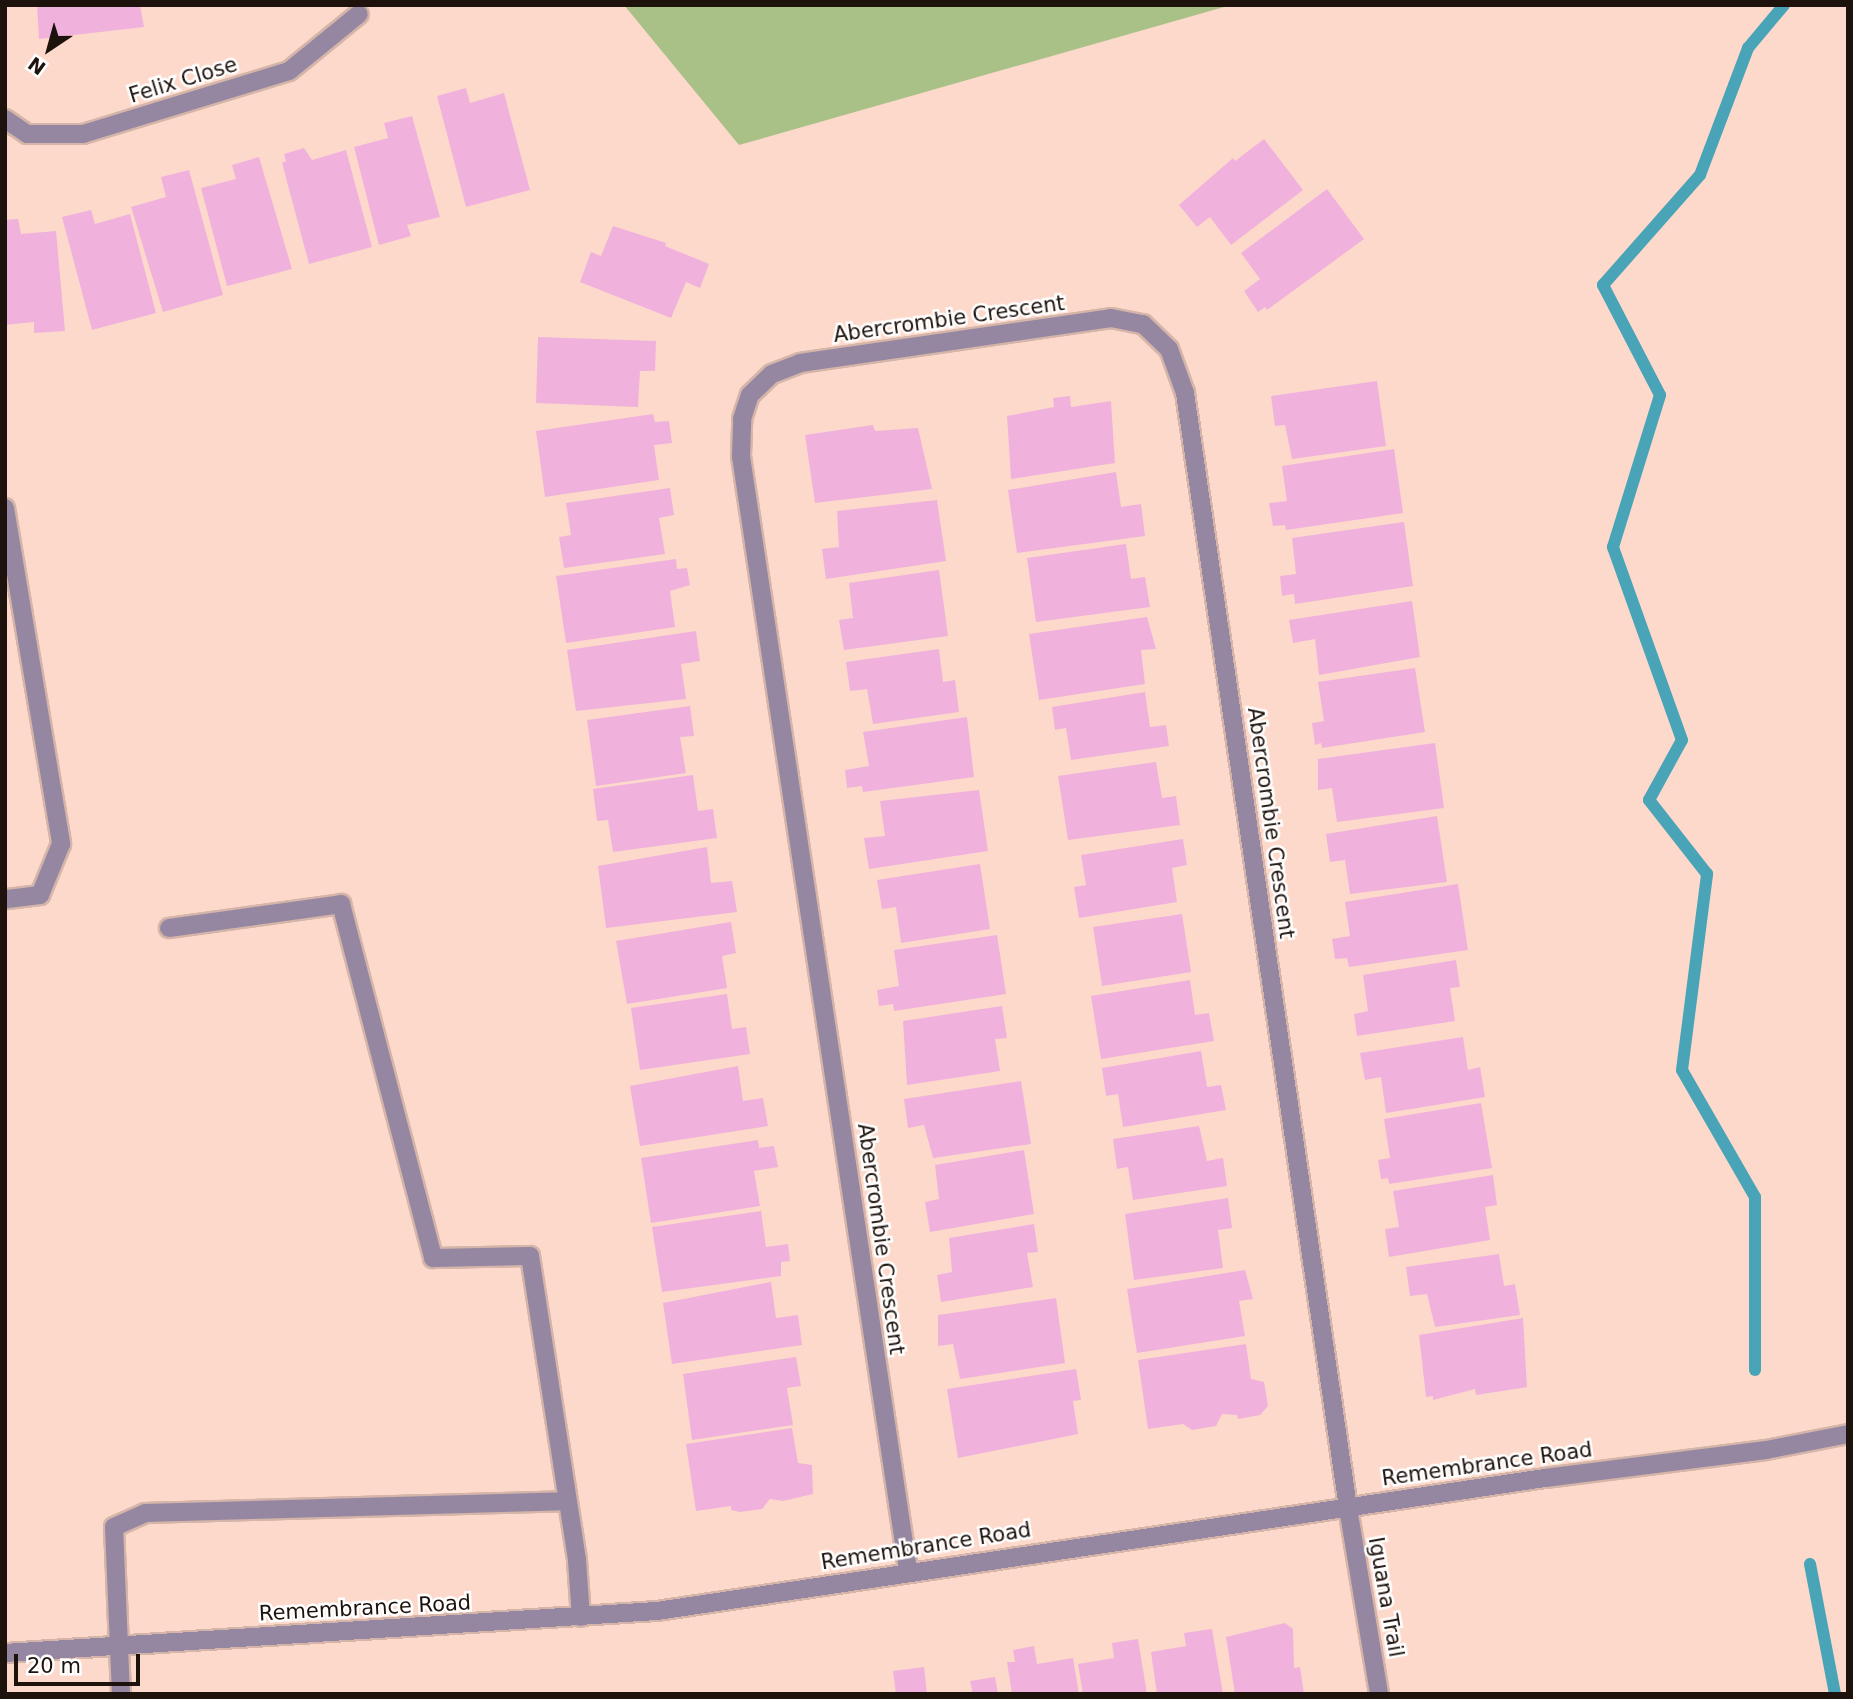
<!DOCTYPE html>
<html>
<head>
<meta charset="utf-8">
<style>
	body { margin:0 }
	#map { position:relative; width:1853px; height:1699px; overflow:hidden; background:#fdd9cb; font-family:"DejaVu Sans",sans-serif }
	div>[style] { position:absolute }
	.green>* { inset:0; background:#a9c186 }
	.stream>* { height:12px; margin:-6px; padding:0 6px; transform-origin:6px; border-radius:6px; background:#48a4b6 }
	.building>* { inset:0; background:#f0b2dc }
	.roads { filter:drop-shadow(2px 0 #d5b5a9) drop-shadow(-2px 0 #d5b5a9) drop-shadow(0 2px #d5b5a9) drop-shadow(0 -2px #d5b5a9) }
	.minor>* { height:18px; margin:-9px; padding:0 9px; transform-origin:9px; border-radius:9px; background:#9587a1 }
	span { translate:-50% -50%; white-space:nowrap; text-align:center; line-height:1.15; -webkit-text-stroke:5px #fff; paint-order:stroke }
	.street-label { font-size:21px; color:#1e120d }
	.frame { position:absolute; inset:0; border:7px solid #1e120d; pointer-events:none }
	.north { position:absolute; left:14px; top:14px; width:70px; height:70px; -webkit-text-stroke:5px #fff; paint-order:stroke; rotate:216deg; font-size:19px; font-weight:700; line-height:28px; text-align:center; color:#1e120d }
	.north::after { content:''; display:block; margin:auto; width:24px; height:32px; background:#1e120d; clip-path:polygon(50% 0,100% 100%,50% 72%,0 100%) }
	.scale { position:absolute; left:14px; top:1654px; width:126px; height:32px; box-sizing:border-box; border:4px solid #1e120d; border-top:0; padding-left:9px; font-size:21px; line-height:24px; white-space:nowrap; color:#1e120d; -webkit-text-stroke:5px #fff; paint-order:stroke }
</style>
</head>
<body>
<div id="map">
	<div class="green">
		<div style="clip-path:polygon(624px 5px,1231px 5px,739px 145px)"></div>
	</div>
	<div class="stream">
		<div style="left:1755px;top:1370px;width:173px;rotate:-90deg"></div>
		<div style="left:1755px;top:1197px;width:146px;rotate:-119.9deg"></div>
		<div style="left:1682px;top:1070px;width:198px;rotate:-82.7deg"></div>
		<div style="left:1707px;top:874px;width:94px;rotate:-128.1deg"></div>
		<div style="left:1649px;top:800px;width:68px;rotate:-61.2deg"></div>
		<div style="left:1682px;top:740px;width:205px;rotate:-109.7deg"></div>
		<div style="left:1613px;top:547px;width:159px;rotate:-72.8deg"></div>
		<div style="left:1660px;top:395px;width:124px;rotate:-117.4deg"></div>
		<div style="left:1603px;top:285px;width:147px;rotate:-48.6deg"></div>
		<div style="left:1700px;top:175px;width:136px;rotate:-69.3deg"></div>
		<div style="left:1748px;top:48px;width:56px;rotate:-50.1deg"></div>
		<div style="left:1810px;top:1564px;width:132px;rotate:79.1deg"></div>
	</div>
	<div class="building">
		<div style="clip-path:polygon(37px 5px,140px 5px,144px 27px,39px 39px)"></div>
		<div style="clip-path:polygon(466px 88px,470px 103px,504px 93px,530px 190px,466px 207px,437px 96px)"></div>
		<div style="clip-path:polygon(412px 116px,440px 217px,407px 225px,411px 236px,379px 245px,354px 147px,388px 138px,384px 123px)"></div>
		<div style="clip-path:polygon(1264px 139px,1303px 190px,1231px 245px,1210px 217px,1197px 227px,1179px 205px,1233px 158px,1235px 161px)"></div>
		<div style="clip-path:polygon(304px 148px,312px 160px,346px 150px,372px 247px,309px 264px,282px 163px,286px 161px,284px 154px)"></div>
		<div style="clip-path:polygon(259px 157px,292px 269px,227px 286px,201px 188px,236px 179px,232px 165px)"></div>
		<div style="clip-path:polygon(189px 170px,223px 295px,163px 312px,131px 207px,166px 197px,161px 177px)"></div>
		<div style="clip-path:polygon(1327px 189px,1364px 239px,1267px 310px,1265px 307px,1258px 312px,1244px 291px,1260px 279px,1241px 253px)"></div>
		<div style="clip-path:polygon(91px 210px,95px 224px,130px 214px,156px 313px,92px 330px,62px 217px)"></div>
		<div style="clip-path:polygon(18px 219px,21px 234px,56px 231px,65px 331px,34px 333px,34px 322px,5px 325px,5px 220px)"></div>
		<div style="clip-path:polygon(613px 226px,666px 243px,665px 246px,709px 264px,700px 288px,686px 282px,671px 318px,580px 282px,591px 252px,601px 256px)"></div>
		<div style="clip-path:polygon(538px 337px,656px 341px,655px 371px,640px 371px,638px 407px,536px 403px)"></div>
		<div style="clip-path:polygon(1377px 381px,1386px 446px,1292px 459px,1285px 425px,1275px 426px,1271px 396px)"></div>
		<div style="clip-path:polygon(1070px 396px,1071px 407px,1111px 401px,1115px 463px,1011px 479px,1007px 416px,1054px 407px,1053px 398px)"></div>
		<div style="clip-path:polygon(653px 414px,655px 422px,669px 421px,672px 443px,654px 445px,659px 480px,545px 497px,536px 431px)"></div>
		<div style="clip-path:polygon(873px 425px,875px 431px,918px 428px,932px 489px,815px 503px,805px 435px)"></div>
		<div style="clip-path:polygon(1394px 449px,1403px 513px,1286px 530px,1285px 525px,1273px 526px,1269px 503px,1287px 501px,1282px 466px)"></div>
		<div style="clip-path:polygon(1116px 472px,1121px 507px,1141px 504px,1145px 536px,1017px 553px,1008px 490px)"></div>
		<div style="clip-path:polygon(670px 488px,674px 515px,659px 518px,665px 554px,564px 568px,559px 537px,571px 535px,566px 503px)"></div>
		<div style="clip-path:polygon(937px 500px,946px 561px,826px 579px,822px 549px,839px 547px,837px 511px)"></div>
		<div style="clip-path:polygon(1404px 522px,1413px 586px,1295px 604px,1294px 594px,1282px 596px,1280px 576px,1296px 574px,1292px 538px)"></div>
		<div style="clip-path:polygon(1126px 544px,1131px 579px,1145px 577px,1150px 607px,1036px 622px,1027px 558px)"></div>
		<div style="clip-path:polygon(676px 559px,677px 569px,687px 568px,690px 585px,670px 591px,675px 627px,566px 643px,556px 576px)"></div>
		<div style="clip-path:polygon(939px 570px,948px 636px,844px 650px,839px 620px,853px 618px,849px 583px)"></div>
		<div style="clip-path:polygon(1412px 601px,1420px 657px,1319px 675px,1315px 639px,1293px 643px,1289px 620px)"></div>
		<div style="clip-path:polygon(1147px 617px,1156px 649px,1141px 650px,1145px 684px,1039px 700px,1029px 634px)"></div>
		<div style="clip-path:polygon(696px 631px,700px 661px,681px 664px,686px 699px,576px 711px,567px 650px)"></div>
		<div style="clip-path:polygon(939px 649px,943px 682px,955px 680px,959px 712px,873px 724px,867px 689px,850px 691px,846px 662px)"></div>
		<div style="clip-path:polygon(1415px 668px,1425px 732px,1322px 748px,1321px 743px,1315px 745px,1312px 723px,1324px 721px,1318px 682px)"></div>
		<div style="clip-path:polygon(1145px 692px,1150px 727px,1166px 725px,1169px 746px,1071px 760px,1066px 728px,1055px 730px,1052px 707px)"></div>
		<div style="clip-path:polygon(690px 706px,694px 736px,680px 737px,686px 773px,596px 786px,587px 720px)"></div>
		<div style="clip-path:polygon(967px 717px,974px 777px,863px 792px,862px 786px,847px 788px,845px 770px,869px 766px,863px 732px)"></div>
		<div style="clip-path:polygon(1435px 743px,1444px 808px,1337px 822px,1332px 788px,1318px 790px,1318px 759px)"></div>
		<div style="clip-path:polygon(1156px 762px,1162px 798px,1176px 796px,1180px 825px,1068px 840px,1058px 776px)"></div>
		<div style="clip-path:polygon(693px 775px,698px 811px,713px 809px,717px 838px,613px 852px,608px 820px,597px 821px,593px 789px)"></div>
		<div style="clip-path:polygon(979px 790px,988px 851px,869px 869px,864px 838px,885px 836px,880px 801px)"></div>
		<div style="clip-path:polygon(1437px 816px,1447px 882px,1350px 894px,1345px 860px,1330px 862px,1326px 834px)"></div>
		<div style="clip-path:polygon(1183px 839px,1187px 865px,1172px 868px,1177px 902px,1079px 918px,1074px 887px,1086px 885px,1081px 855px)"></div>
		<div style="clip-path:polygon(707px 847px,711px 883px,732px 881px,737px 912px,606px 928px,598px 866px)"></div>
		<div style="clip-path:polygon(980px 864px,990px 929px,901px 943px,896px 907px,882px 909px,877px 880px)"></div>
		<div style="clip-path:polygon(1458px 884px,1468px 950px,1349px 967px,1347px 958px,1335px 959px,1332px 939px,1350px 936px,1345px 902px)"></div>
		<div style="clip-path:polygon(1182px 914px,1191px 972px,1102px 986px,1093px 927px)"></div>
		<div style="clip-path:polygon(731px 922px,736px 953px,722px 956px,727px 988px,627px 1004px,616px 941px)"></div>
		<div style="clip-path:polygon(997px 935px,1006px 994px,894px 1011px,893px 1004px,879px 1006px,877px 990px,899px 986px,894px 950px)"></div>
		<div style="clip-path:polygon(1456px 960px,1460px 987px,1450px 988px,1455px 1021px,1357px 1036px,1354px 1014px,1368px 1011px,1363px 975px)"></div>
		<div style="clip-path:polygon(1190px 980px,1195px 1015px,1209px 1013px,1214px 1041px,1101px 1059px,1091px 996px)"></div>
		<div style="clip-path:polygon(727px 994px,732px 1029px,746px 1027px,750px 1054px,640px 1070px,631px 1008px)"></div>
		<div style="clip-path:polygon(1002px 1006px,1007px 1038px,995px 1039px,1000px 1071px,907px 1085px,903px 1021px)"></div>
		<div style="clip-path:polygon(1463px 1037px,1468px 1070px,1480px 1067px,1485px 1097px,1386px 1113px,1381px 1077px,1365px 1080px,1360px 1053px)"></div>
		<div style="clip-path:polygon(1201px 1051px,1207px 1087px,1221px 1085px,1226px 1110px,1123px 1127px,1118px 1094px,1106px 1096px,1102px 1068px)"></div>
		<div style="clip-path:polygon(738px 1066px,743px 1101px,763px 1098px,768px 1126px,640px 1146px,630px 1086px)"></div>
		<div style="clip-path:polygon(1021px 1081px,1031px 1144px,933px 1158px,924px 1125px,908px 1128px,904px 1099px)"></div>
		<div style="clip-path:polygon(1481px 1103px,1492px 1168px,1389px 1184px,1388px 1178px,1381px 1179px,1378px 1160px,1390px 1158px,1384px 1119px)"></div>
		<div style="clip-path:polygon(1199px 1126px,1207px 1161px,1223px 1158px,1227px 1186px,1133px 1200px,1128px 1167px,1117px 1169px,1113px 1139px)"></div>
		<div style="clip-path:polygon(758px 1140px,759px 1148px,774px 1146px,778px 1167px,754px 1171px,760px 1206px,651px 1223px,641px 1158px)"></div>
		<div style="clip-path:polygon(1024px 1150px,1034px 1214px,930px 1232px,925px 1202px,939px 1199px,935px 1165px)"></div>
		<div style="clip-path:polygon(1493px 1175px,1497px 1205px,1485px 1207px,1490px 1240px,1389px 1257px,1385px 1229px,1399px 1227px,1393px 1191px)"></div>
		<div style="clip-path:polygon(1228px 1198px,1232px 1228px,1218px 1230px,1223px 1268px,1134px 1280px,1125px 1214px)"></div>
		<div style="clip-path:polygon(761px 1211px,766px 1247px,788px 1244px,790px 1261px,781px 1262px,781px 1276px,662px 1292px,652px 1227px)"></div>
		<div style="clip-path:polygon(1034px 1224px,1038px 1252px,1027px 1253px,1033px 1287px,941px 1302px,937px 1275px,952px 1272px,949px 1238px)"></div>
		<div style="clip-path:polygon(1499px 1254px,1504px 1286px,1515px 1284px,1520px 1315px,1435px 1327px,1427px 1294px,1410px 1296px,1406px 1267px)"></div>
		<div style="clip-path:polygon(1245px 1270px,1253px 1299px,1239px 1301px,1245px 1336px,1137px 1353px,1127px 1289px)"></div>
		<div style="clip-path:polygon(771px 1282px,776px 1318px,798px 1315px,802px 1345px,672px 1364px,663px 1303px)"></div>
		<div style="clip-path:polygon(1056px 1298px,1065px 1363px,960px 1379px,953px 1344px,938px 1346px,938px 1315px)"></div>
		<div style="clip-path:polygon(1523px 1318px,1527px 1387px,1476px 1395px,1475px 1389px,1433px 1400px,1433px 1396px,1426px 1397px,1419px 1335px)"></div>
		<div style="clip-path:polygon(1246px 1344px,1251px 1379px,1264px 1382px,1268px 1406px,1260px 1415px,1238px 1419px,1237px 1415px,1222px 1414px,1216px 1426px,1192px 1430px,1183px 1424px,1148px 1429px,1138px 1360px)"></div>
		<div style="clip-path:polygon(796px 1357px,801px 1386px,787px 1388px,793px 1425px,692px 1440px,683px 1374px)"></div>
		<div style="clip-path:polygon(1076px 1369px,1081px 1400px,1073px 1401px,1078px 1434px,958px 1458px,947px 1389px)"></div>
		<div style="clip-path:polygon(792px 1428px,798px 1463px,812px 1465px,813px 1494px,783px 1501px,770px 1499px,762px 1509px,740px 1512px,731px 1510px,731px 1506px,696px 1511px,686px 1444px)"></div>
		<div style="clip-path:polygon(1285px 1623px,1293px 1629px,1294px 1668px,1300px 1667px,1304px 1694px,1235px 1694px,1226px 1637px)"></div>
		<div style="clip-path:polygon(1212px 1629px,1223px 1694px,1157px 1694px,1151px 1652px,1186px 1646px,1184px 1633px)"></div>
		<div style="clip-path:polygon(1138px 1639px,1147px 1694px,1083px 1694px,1078px 1664px,1114px 1658px,1112px 1643px)"></div>
		<div style="clip-path:polygon(1034px 1646px,1037px 1664px,1073px 1658px,1079px 1694px,1012px 1694px,1007px 1662px,1015px 1662px,1013px 1650px)"></div>
		<div style="clip-path:polygon(924px 1667px,927px 1694px,896px 1694px,893px 1671px)"></div>
		<div style="clip-path:polygon(995px 1677px,998px 1694px,973px 1694px,970px 1681px)"></div>
	</div>
	<div class="roads">
		<div class="minor">
			<div style="left:5px;top:119px;width:27px;rotate:34deg"></div>
			<div style="left:27px;top:134px;width:56px"></div>
			<div style="left:83px;top:134px;width:215px;rotate:-17deg"></div>
			<div style="left:289px;top:71px;width:90px;rotate:-39.2deg"></div>
			<div style="left:5px;top:508px;width:341px;rotate:80.5deg"></div>
			<div style="left:61px;top:844px;width:55px;rotate:112.4deg"></div>
			<div style="left:40px;top:895px;width:35px;rotate:173deg"></div>
			<div style="left:169px;top:928px;width:174px;rotate:-7.9deg"></div>
			<div style="left:341px;top:904px;width:366px;rotate:75.4deg"></div>
			<div style="left:433px;top:1258px;width:97px;rotate:-1.2deg"></div>
			<div style="left:530px;top:1256px;width:308px;rotate:81.2deg"></div>
			<div style="left:577px;top:1560px;width:57px;rotate:86deg"></div>
			<div style="left:908px;top:1570px;width:1126px;rotate:-98.53deg"></div>
			<div style="left:741px;top:456px;width:37px;rotate:-88deg"></div>
			<div style="left:742px;top:419px;width:25px;rotate:-72deg"></div>
			<div style="left:750px;top:395px;width:30px;rotate:-44deg"></div>
			<div style="left:772px;top:374px;width:30px;rotate:-21deg"></div>
			<div style="left:800px;top:363px;width:314px;rotate:-8.2deg"></div>
			<div style="left:1111px;top:318px;width:33px;rotate:11deg"></div>
			<div style="left:1143px;top:324px;width:36px;rotate:44deg"></div>
			<div style="left:1169px;top:349px;width:47px;rotate:70deg"></div>
			<div style="left:1185px;top:393px;width:1127px;rotate:81.68deg"></div>
			<div style="left:1348px;top:1508px;width:189px;rotate:80.5deg"></div>
			<div style="left:5px;top:1653px;width:653px;rotate:-3.69deg"></div>
			<div style="left:657px;top:1611px;width:898px;rotate:-8.52deg"></div>
			<div style="left:1545px;top:1478px;width:223px;rotate:-7.2deg"></div>
			<div style="left:1766px;top:1450px;width:84px;rotate:-11deg"></div>
			<div style="left:121px;top:1694px;width:167px;rotate:-92.4deg"></div>
			<div style="left:114px;top:1527px;width:34px;rotate:-24deg"></div>
			<div style="left:145px;top:1513px;width:419px;rotate:-1.6deg"></div>
		</div>
	</div>
	<div class="street-label">
		<span style="left:183px;top:80px;rotate:-17deg">Felix Close</span>
		<span style="left:949px;top:319px;rotate:-8deg">Abercrombie Crescent</span>
		<span style="left:1271px;top:823px;rotate:82deg">Abercrombie Crescent</span>
		<span style="left:881px;top:1239px;rotate:82deg">Abercrombie Crescent</span>
		<span style="left:1487px;top:1464px;rotate:-8deg">Remembrance Road</span>
		<span style="left:926px;top:1546px;rotate:-9deg">Remembrance Road</span>
		<span style="left:1386px;top:1597px;rotate:80deg">Iguana Trail</span>
		<span style="left:365px;top:1608px;rotate:-3deg">Remembrance Road</span>
	</div>
	<div class="frame"></div>
	<div class="north">N</div>
	<div class="scale">20 m</div>
</div>
</body>
</html>
